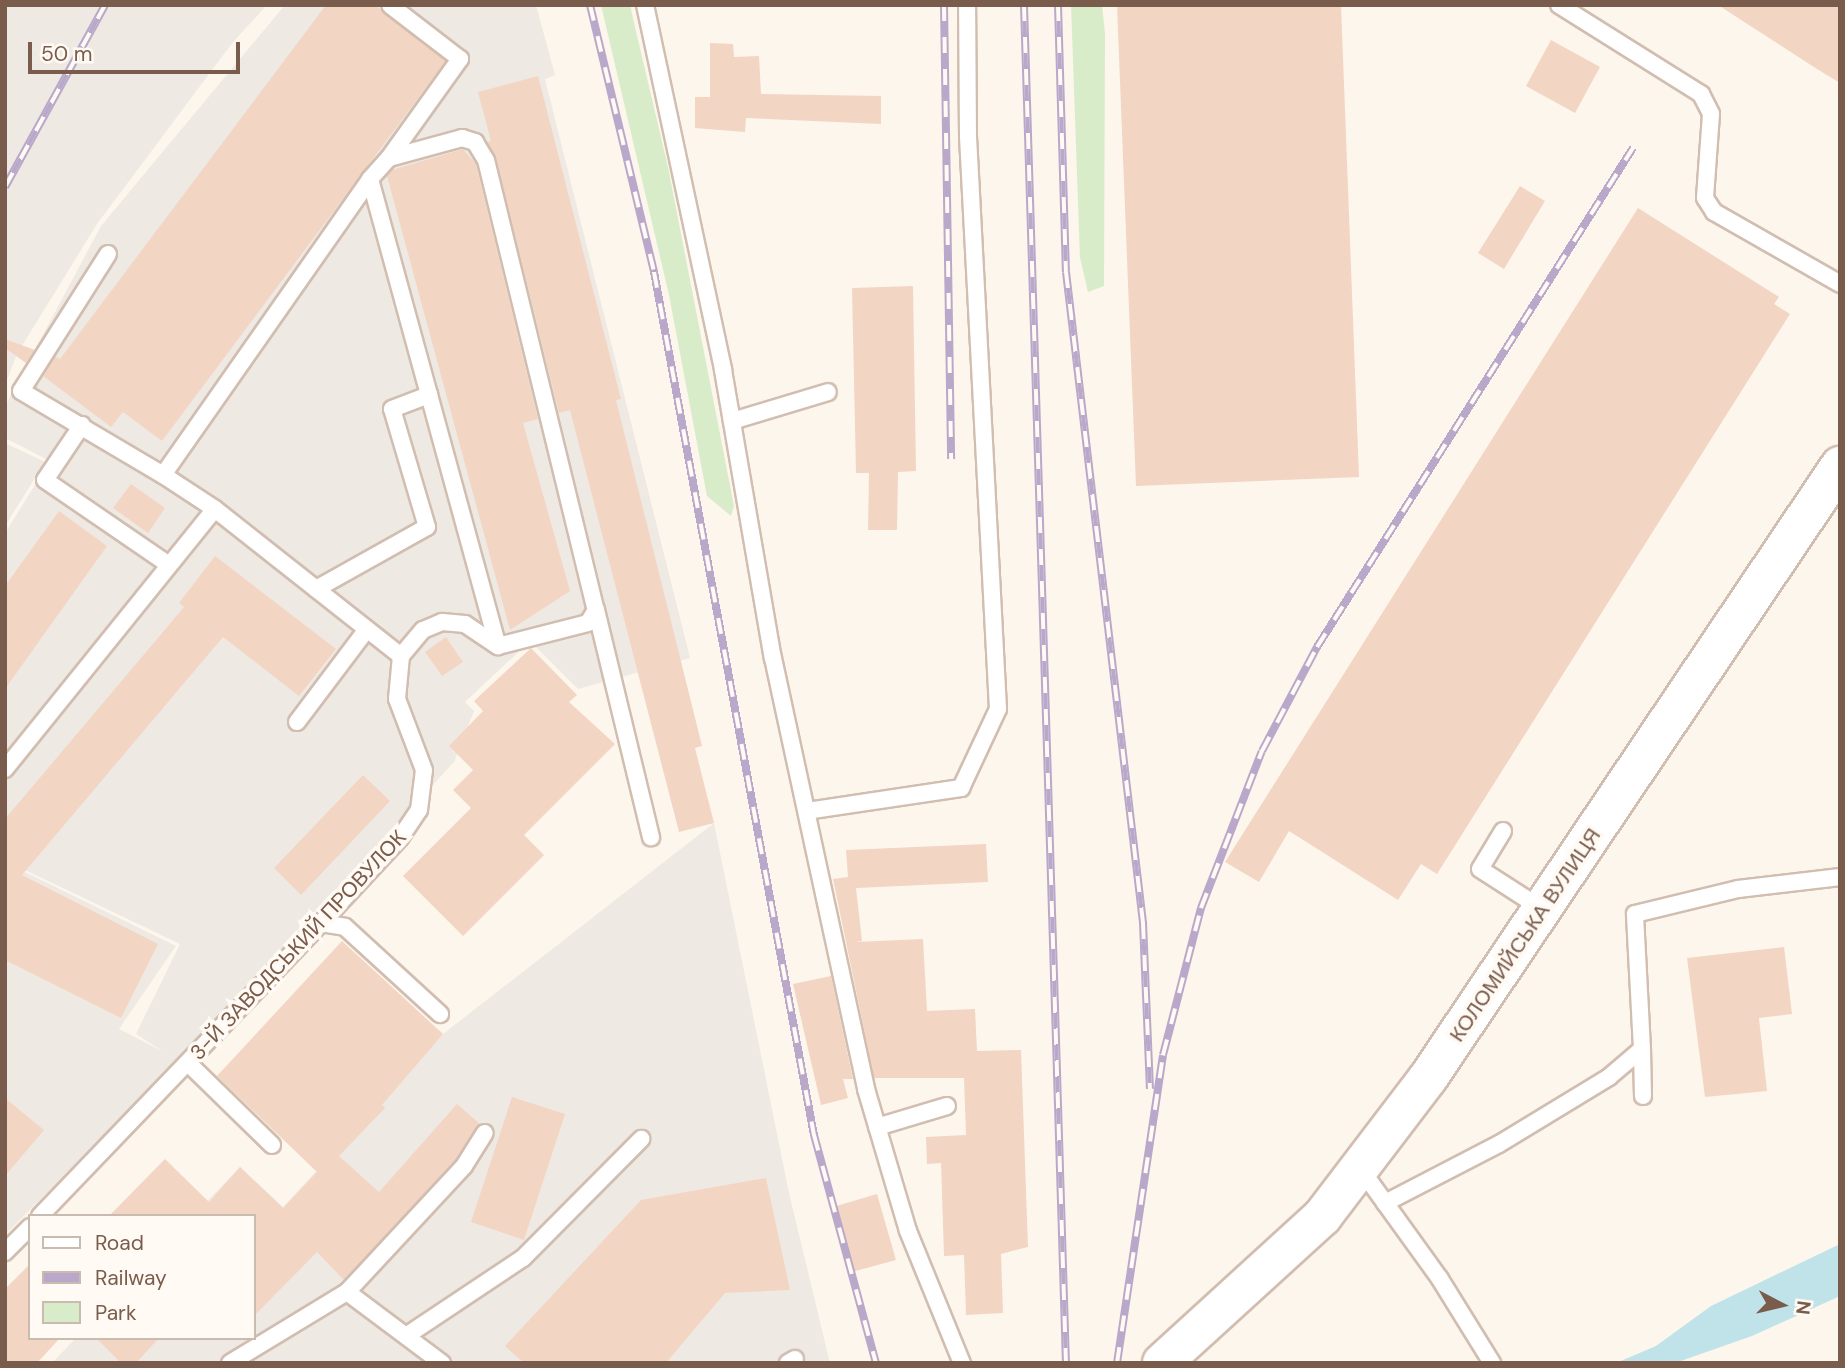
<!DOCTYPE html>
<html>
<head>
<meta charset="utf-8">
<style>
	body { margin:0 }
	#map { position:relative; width:1845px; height:1368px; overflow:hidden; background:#fdf6ec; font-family:"DM Sans",sans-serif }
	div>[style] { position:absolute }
	.industrial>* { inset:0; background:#efe9e4 }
	.green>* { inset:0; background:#d8ecc9 }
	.water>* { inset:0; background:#bfe3e8 }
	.building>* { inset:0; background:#f3d5c3 }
	.roads { filter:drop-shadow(2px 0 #d1beb0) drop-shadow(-2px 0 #d1beb0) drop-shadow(0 2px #d1beb0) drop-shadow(0 -2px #d1beb0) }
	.service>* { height:16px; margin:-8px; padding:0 8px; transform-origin:8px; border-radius:8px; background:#fff }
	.tertiary>* { height:38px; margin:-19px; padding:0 19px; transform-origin:19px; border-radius:19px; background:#fff }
	.rail>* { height:8px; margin-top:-4px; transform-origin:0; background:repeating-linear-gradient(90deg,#fffaf3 0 16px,#b9a8c9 0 32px); box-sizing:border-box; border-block:2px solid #b9a8c9 }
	span { translate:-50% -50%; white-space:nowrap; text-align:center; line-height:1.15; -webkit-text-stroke:7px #fffaf3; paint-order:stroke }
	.street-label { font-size:21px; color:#7a5c4d }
	.frame { position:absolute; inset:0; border:7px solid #7a5c4d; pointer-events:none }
	.legend { position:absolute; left:28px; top:1214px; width:228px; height:126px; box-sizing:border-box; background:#fffaf3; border:2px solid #cabbb1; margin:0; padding:9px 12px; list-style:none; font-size:21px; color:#7a5c4d }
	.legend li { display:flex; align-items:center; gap:14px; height:35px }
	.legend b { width:35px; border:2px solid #cabbb1 }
	.north { position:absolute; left:1747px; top:1270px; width:70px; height:70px; -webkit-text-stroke:5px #fffaf3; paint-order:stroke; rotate:97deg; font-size:19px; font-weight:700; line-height:28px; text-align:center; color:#7a5c4d }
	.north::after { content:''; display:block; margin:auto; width:24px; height:32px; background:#7a5c4d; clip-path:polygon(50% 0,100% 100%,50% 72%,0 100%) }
	.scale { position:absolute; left:28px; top:42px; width:212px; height:32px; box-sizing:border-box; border:4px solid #7a5c4d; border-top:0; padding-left:9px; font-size:21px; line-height:24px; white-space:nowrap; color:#7a5c4d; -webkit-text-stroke:5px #fffaf3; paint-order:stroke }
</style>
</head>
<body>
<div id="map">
	<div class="industrial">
		<div style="clip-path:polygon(5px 5px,267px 5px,233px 42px,97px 224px,17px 354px,5px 385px)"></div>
		<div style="clip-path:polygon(285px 5px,536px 5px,555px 75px,545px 79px,690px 658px,578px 689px,530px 641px,465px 702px,474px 711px,454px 762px,179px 1059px,5px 1235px,5px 855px,25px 872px,176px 946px,119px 1029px,164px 1052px,136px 1034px,180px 944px,25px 870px,5px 852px,5px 533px,50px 461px,5px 438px,5px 406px,101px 226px)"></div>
		<div style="clip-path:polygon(5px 443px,45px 462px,5px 526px)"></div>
		<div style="clip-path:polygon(714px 823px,789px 1193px,830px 1363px,52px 1363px,76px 1338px,254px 1338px,254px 1216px,193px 1216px,240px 1167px,283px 1207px,443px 1034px)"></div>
	</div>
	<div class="green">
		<div style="clip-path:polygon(601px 5px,630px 5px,635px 27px,668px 167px,734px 506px,731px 516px,707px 496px,669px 295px)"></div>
		<div style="clip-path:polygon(1071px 5px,1102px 5px,1105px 34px,1104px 286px,1088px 292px,1080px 258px)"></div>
	</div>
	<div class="water">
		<div style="clip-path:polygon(1840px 1244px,1840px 1296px,1752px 1336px,1675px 1363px,1616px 1363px,1656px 1346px,1711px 1306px)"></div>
	</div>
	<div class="building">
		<div style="clip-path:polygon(326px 5px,375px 5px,446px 61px,162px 441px,123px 412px,111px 427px,43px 376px,55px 357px,60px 359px)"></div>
		<div style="clip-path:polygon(1117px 5px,1341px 5px,1359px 477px,1136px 486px)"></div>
		<div style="clip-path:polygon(1718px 5px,1840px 5px,1840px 83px,1817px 69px)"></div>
		<div style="clip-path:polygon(1551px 40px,1600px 67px,1575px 113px,1526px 86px)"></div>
		<div style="clip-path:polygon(710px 43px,733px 44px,734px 57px,759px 56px,761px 94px,881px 96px,881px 124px,746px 118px,745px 132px,695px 128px,695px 97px,710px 97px)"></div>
		<div style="clip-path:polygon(538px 76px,621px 399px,616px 400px,702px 746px,695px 748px,714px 823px,679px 832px,570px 410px,559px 413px,496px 158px,487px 142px,491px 141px,478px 92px)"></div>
		<div style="clip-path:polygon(463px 149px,476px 164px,538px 419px,523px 423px,570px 591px,510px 630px,387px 176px,392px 170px)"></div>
		<div style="clip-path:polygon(1520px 186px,1545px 201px,1504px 269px,1478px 253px)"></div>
		<div style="clip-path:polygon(1638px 208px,1779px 297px,1774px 304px,1790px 314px,1437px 874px,1421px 864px,1398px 900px,1289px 831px,1259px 882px,1225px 862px)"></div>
		<div style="clip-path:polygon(913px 286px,916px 471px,898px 472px,897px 530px,868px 530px,869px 473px,856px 473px,852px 288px)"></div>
		<div style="clip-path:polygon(5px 339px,35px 350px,26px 363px,5px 348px)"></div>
		<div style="clip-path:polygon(131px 484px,165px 508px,148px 533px,113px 508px)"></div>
		<div style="clip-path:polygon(59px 511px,107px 546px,5px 689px,5px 586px)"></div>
		<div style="clip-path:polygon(215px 556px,336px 649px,299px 696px,223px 637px,22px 875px,158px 944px,121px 1018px,5px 960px,5px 819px,184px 607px,179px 603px)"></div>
		<div style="clip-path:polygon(446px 637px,463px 662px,442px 676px,425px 652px)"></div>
		<div style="clip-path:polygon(531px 648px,577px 695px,569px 702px,615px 744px,524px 835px,544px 855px,463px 936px,403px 876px,471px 808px,453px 790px,473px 770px,449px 746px,483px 711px,474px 701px)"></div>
		<div style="clip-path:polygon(363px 775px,390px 801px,301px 895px,274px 868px)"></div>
		<div style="clip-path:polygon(986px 844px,988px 882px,856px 888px,862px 941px,855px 942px,923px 939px,927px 1011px,975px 1009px,977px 1051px,1021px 1050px,1028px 1247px,1001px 1254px,1003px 1313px,966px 1315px,964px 1255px,944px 1256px,941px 1163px,927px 1164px,926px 1137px,966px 1135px,964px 1078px,874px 1078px,833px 879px,848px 877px,846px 850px)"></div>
		<div style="clip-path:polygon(342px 941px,443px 1034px,382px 1105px,385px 1108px,339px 1156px,379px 1192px,457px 1104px,480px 1124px,456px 1160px,344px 1280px,317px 1252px,254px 1316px,254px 1216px,109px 1216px,165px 1159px,209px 1202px,240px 1167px,283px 1208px,317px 1172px,217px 1076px)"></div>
		<div style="clip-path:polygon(1784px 947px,1792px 1014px,1759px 1018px,1767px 1091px,1705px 1097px,1687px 958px)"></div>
		<div style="clip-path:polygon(831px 976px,853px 1079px,843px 1079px,848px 1098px,821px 1105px,793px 984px)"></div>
		<div style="clip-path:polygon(512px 1097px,565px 1114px,524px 1240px,471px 1222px)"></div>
		<div style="clip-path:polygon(5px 1098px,44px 1130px,5px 1176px)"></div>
		<div style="clip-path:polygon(766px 1178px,790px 1290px,725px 1293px,666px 1363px,524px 1363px,505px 1346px,641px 1200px)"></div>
		<div style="clip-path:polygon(877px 1194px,896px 1260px,852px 1272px,833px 1207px)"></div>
		<div style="clip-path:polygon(30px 1264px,30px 1338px,60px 1338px,37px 1363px,5px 1363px,5px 1289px)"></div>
		<div style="clip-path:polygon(96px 1338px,159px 1338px,136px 1363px,121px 1363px)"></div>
	</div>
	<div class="roads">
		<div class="service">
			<div style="left:645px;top:5px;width:373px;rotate:77.9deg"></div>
			<div style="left:723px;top:370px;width:292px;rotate:80.2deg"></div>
			<div style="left:773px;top:658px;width:441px;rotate:77.8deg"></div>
			<div style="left:866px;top:1089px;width:148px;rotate:73.5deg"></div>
			<div style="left:908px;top:1231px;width:143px;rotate:67.8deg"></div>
			<div style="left:1559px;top:5px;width:168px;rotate:32.1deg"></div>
			<div style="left:1701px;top:94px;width:22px;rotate:63deg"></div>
			<div style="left:1711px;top:114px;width:84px;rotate:94.1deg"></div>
			<div style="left:1705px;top:198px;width:17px;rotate:57deg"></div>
			<div style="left:1714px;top:212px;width:145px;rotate:29.7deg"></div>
			<div style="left:389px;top:158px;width:122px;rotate:-54.4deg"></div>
			<div style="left:460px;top:59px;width:88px;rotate:-142.4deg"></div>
			<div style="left:370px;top:179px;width:484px;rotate:74.7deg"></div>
			<div style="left:108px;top:254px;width:162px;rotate:122.4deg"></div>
			<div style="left:21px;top:391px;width:165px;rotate:30.6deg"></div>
			<div style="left:732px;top:421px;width:100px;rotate:-16.8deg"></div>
			<div style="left:82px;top:425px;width:66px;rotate:123.9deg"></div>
			<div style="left:45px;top:480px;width:150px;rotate:34.4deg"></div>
			<div style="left:316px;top:589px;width:127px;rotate:-29.2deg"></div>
			<div style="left:427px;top:527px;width:123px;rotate:-106.5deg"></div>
			<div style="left:392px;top:409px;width:40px;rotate:-21deg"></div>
			<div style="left:596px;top:610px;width:234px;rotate:76.4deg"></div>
			<div style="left:401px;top:656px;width:237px;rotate:-141.7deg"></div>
			<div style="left:215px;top:509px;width:62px;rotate:-146.8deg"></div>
			<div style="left:163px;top:475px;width:361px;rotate:-55deg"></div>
			<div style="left:370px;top:179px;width:28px;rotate:-48deg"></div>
			<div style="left:389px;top:158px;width:76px;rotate:-15.3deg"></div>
			<div style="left:462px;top:138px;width:14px;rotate:17deg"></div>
			<div style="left:475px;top:142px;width:21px;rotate:59deg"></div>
			<div style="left:486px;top:160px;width:463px;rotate:76.3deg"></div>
			<div style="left:596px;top:610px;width:15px;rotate:122deg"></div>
			<div style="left:588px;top:623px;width:93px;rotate:165.7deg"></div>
			<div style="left:297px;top:722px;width:116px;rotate:-53deg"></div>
			<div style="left:5px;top:769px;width:334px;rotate:-51.1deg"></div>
			<div style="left:807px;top:811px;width:156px;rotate:-8.5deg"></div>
			<div style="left:961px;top:788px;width:87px;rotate:-64.9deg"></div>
			<div style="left:998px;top:709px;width:573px;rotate:-93deg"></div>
			<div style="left:968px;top:137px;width:132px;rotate:-90.4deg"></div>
			<div style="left:1503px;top:831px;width:44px;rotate:121.2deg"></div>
			<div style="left:1480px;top:869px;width:74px;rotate:32.8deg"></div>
			<div style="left:321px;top:923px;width:24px;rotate:9deg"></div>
			<div style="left:345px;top:927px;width:129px;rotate:42.5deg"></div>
			<div style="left:1642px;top:1049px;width:47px;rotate:88.8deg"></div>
			<div style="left:189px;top:1064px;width:116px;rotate:44.3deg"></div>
			<div style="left:877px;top:1127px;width:73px;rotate:-16.7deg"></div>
			<div style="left:1360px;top:1168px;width:137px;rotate:54.2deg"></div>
			<div style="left:1440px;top:1279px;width:99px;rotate:58.2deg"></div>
			<div style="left:1385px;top:1203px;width:128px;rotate:-27.4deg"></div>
			<div style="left:1499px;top:1144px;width:129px;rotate:-31.3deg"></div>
			<div style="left:1609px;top:1077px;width:43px;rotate:-40.3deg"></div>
			<div style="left:1642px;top:1049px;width:135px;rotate:-93deg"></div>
			<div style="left:1635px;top:914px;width:106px;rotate:-13.6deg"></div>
			<div style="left:1738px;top:889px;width:103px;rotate:-6.7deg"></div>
			<div style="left:40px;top:1216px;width:406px;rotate:-46.2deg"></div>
			<div style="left:321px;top:923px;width:116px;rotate:-47.1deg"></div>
			<div style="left:400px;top:838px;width:34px;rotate:-56deg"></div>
			<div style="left:419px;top:810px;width:40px;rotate:-82.9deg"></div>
			<div style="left:424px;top:770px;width:76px;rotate:-110.8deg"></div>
			<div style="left:397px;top:699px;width:43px;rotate:-84.7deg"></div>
			<div style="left:401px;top:656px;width:34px;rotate:-50deg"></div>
			<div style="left:423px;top:630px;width:21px;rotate:-23deg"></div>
			<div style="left:442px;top:622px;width:23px;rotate:5deg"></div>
			<div style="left:465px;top:624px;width:40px;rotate:34deg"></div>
			<div style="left:5px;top:1252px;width:35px;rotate:-45deg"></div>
			<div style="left:347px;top:1292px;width:119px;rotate:36.8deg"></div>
			<div style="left:406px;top:1336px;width:141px;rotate:-33.7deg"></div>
			<div style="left:523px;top:1258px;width:168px;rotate:-45.2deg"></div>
			<div style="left:230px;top:1363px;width:137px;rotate:-31.3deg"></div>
			<div style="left:347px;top:1292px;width:172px;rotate:-47.1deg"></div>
			<div style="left:464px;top:1166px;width:39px;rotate:-58deg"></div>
			<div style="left:788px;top:1363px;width:8px;rotate:-30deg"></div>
		</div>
		<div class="tertiary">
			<div style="left:1162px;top:1363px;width:217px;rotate:-42.4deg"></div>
			<div style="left:1322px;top:1217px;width:175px;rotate:-52.7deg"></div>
			<div style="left:1428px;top:1078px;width:738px;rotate:-56.05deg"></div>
		</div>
	</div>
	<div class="rail">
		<div style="left:590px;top:5px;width:275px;rotate:76.5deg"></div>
		<div style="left:654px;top:272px;width:878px;rotate:79.5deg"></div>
		<div style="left:814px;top:1135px;width:236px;rotate:74.8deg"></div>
		<div style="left:944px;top:5px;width:454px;rotate:89.1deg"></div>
		<div style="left:1024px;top:5px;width:1359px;rotate:88.23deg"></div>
		<div style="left:1058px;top:5px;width:267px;rotate:88.3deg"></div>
		<div style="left:1066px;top:272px;width:656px;rotate:83.25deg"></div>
		<div style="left:1143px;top:923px;width:166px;rotate:87.6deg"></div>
		<div style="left:5px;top:187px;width:208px;rotate:-61.2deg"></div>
		<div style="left:1117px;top:1363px;width:311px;rotate:-81.5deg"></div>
		<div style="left:1163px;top:1055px;width:152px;rotate:-75.5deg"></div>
		<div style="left:1201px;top:908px;width:168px;rotate:-68.8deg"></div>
		<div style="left:1262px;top:751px;width:118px;rotate:-62.1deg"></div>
		<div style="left:1317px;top:647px;width:591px;rotate:-57.66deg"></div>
	</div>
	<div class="street-label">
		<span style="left:1525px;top:935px;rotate:-56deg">КОЛОМИЙСЬКА ВУЛИЦЯ</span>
		<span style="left:298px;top:945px;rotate:-47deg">3-Й ЗАВОДСЬКИЙ ПРОВУЛОК</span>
	</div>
	<div class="frame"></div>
	<ul class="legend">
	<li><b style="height:9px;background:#fff"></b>Road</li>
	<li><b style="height:9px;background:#b9a8c9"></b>Railway</li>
	<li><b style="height:19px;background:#d8ecc9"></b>Park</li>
	</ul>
	<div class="north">N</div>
	<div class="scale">50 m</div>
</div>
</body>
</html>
